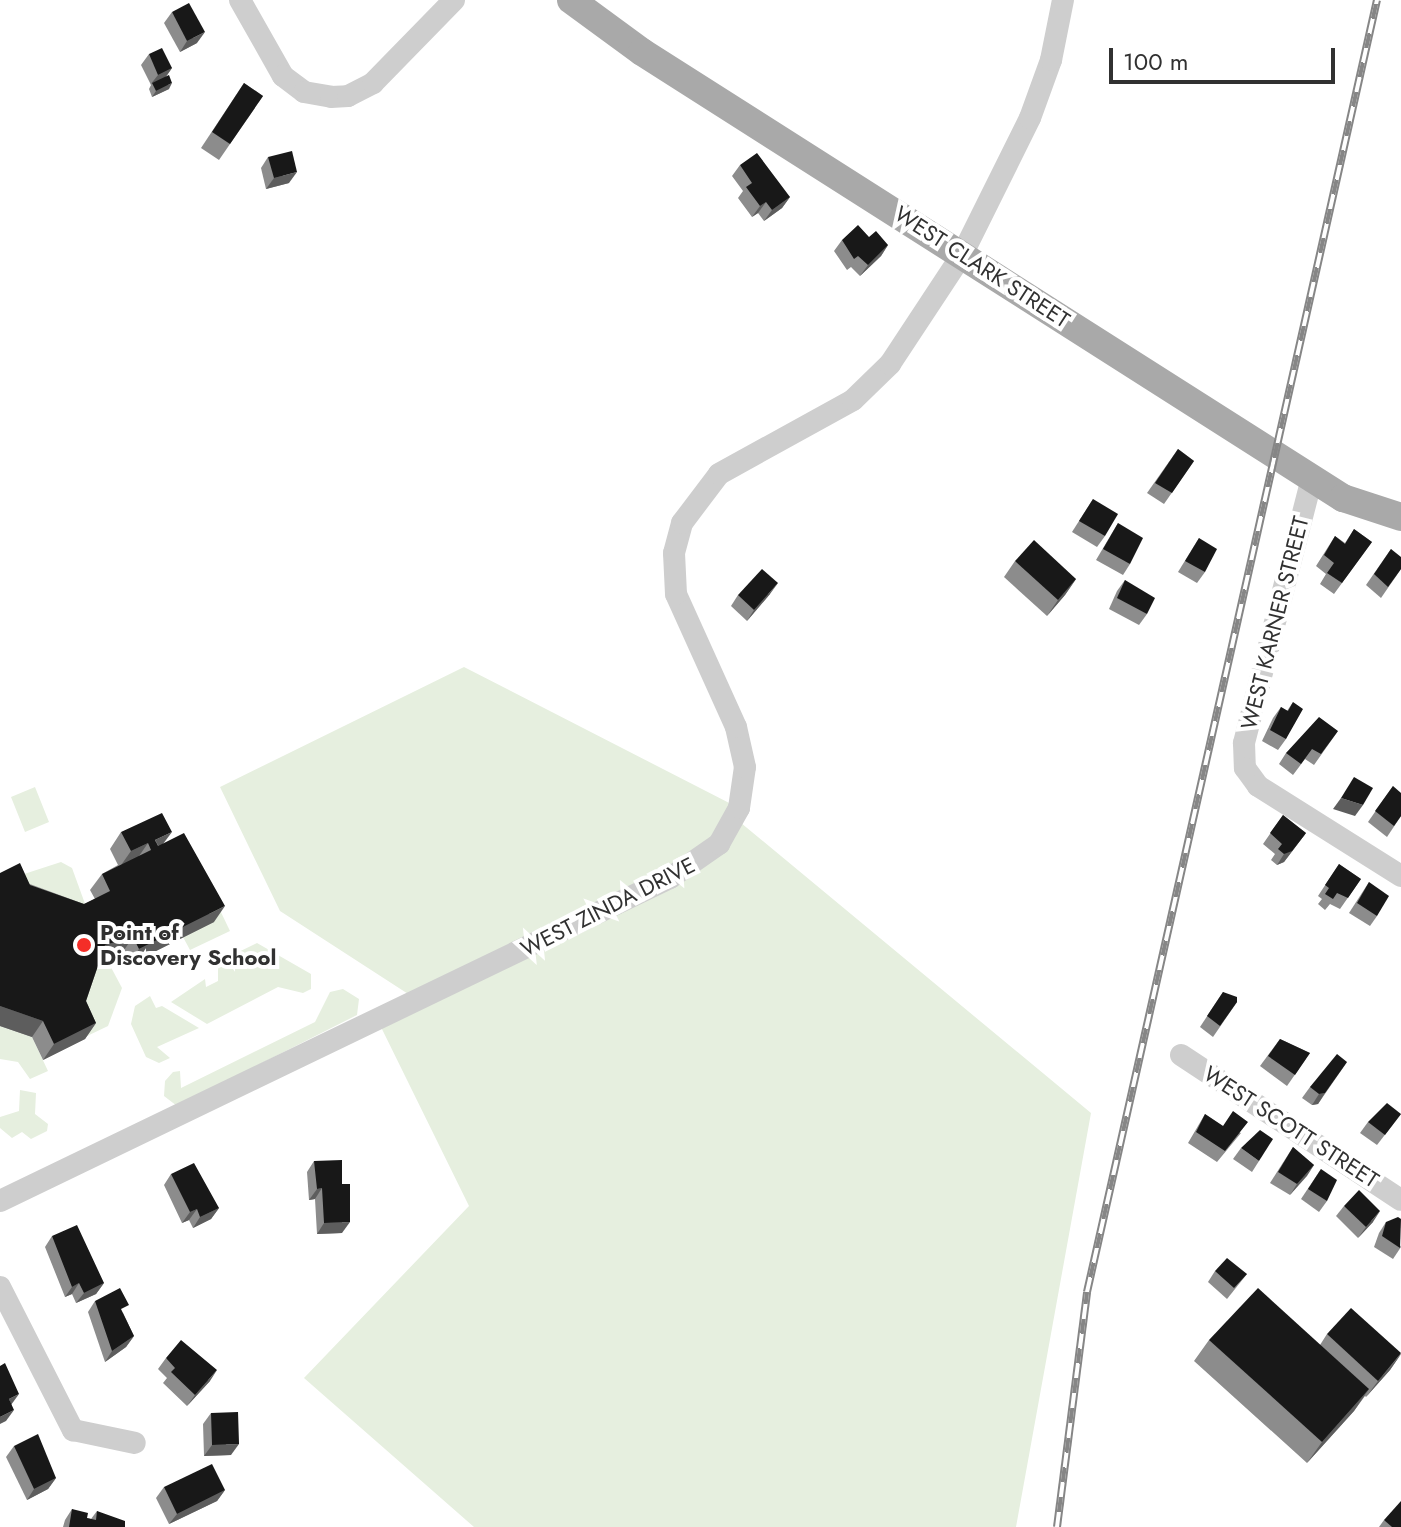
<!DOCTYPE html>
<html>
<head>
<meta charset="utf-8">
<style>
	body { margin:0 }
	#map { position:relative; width:1401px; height:1527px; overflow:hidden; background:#fff; font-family:Jost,sans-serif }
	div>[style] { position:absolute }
	.green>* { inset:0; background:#e6efdf }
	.minor>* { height:22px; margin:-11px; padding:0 11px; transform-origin:11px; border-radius:11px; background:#cecece }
	.major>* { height:28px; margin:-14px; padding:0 14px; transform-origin:14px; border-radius:14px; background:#a9a9a9 }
	.rail>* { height:8px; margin-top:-4px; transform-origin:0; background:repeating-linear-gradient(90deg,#fff 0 15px,#868686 0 30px); box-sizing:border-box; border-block:2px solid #868686 }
	.wall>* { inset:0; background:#8c8c8c }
	.shaded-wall>* { inset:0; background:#5d5d5d }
	.building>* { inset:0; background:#181818 }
	.dots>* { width:22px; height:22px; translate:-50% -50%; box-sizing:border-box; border:4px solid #fff; border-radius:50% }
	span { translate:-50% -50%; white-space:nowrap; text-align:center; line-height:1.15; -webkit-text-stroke:8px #fff; paint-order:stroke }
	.street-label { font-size:22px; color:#313131 }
	.poi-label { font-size:22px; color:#313131; font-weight:700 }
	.left { translate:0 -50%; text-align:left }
	.scale { position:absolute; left:1109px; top:48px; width:226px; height:36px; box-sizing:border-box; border:4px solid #313131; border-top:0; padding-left:10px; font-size:24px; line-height:28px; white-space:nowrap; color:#313131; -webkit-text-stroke:6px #fff; paint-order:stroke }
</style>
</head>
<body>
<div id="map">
	<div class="green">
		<div style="clip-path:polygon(464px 667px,739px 808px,735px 818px,1091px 1113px,1016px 1527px,474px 1527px,304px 1378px,469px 1206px,378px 1021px,419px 1001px,280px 911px,220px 787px)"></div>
		<div style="clip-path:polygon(35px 787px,49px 822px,25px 832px,11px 797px)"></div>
		<div style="clip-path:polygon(61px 862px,72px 868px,88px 912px,19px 901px,21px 875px)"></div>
		<div style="clip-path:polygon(204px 877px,230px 931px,190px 950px,183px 937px)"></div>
		<div style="clip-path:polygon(257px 943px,311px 974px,311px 989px,303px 993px,278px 987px,207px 1024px,171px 1002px,205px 979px,206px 987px,218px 981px,218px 962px)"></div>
		<div style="clip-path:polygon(105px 956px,122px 988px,108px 1026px,85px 1037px,75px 1017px,94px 962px)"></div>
		<div style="clip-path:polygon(343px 989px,359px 999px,357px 1015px,177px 1106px,164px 1096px,165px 1081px,173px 1072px,180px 1071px,181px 1088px,315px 1022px,330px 992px)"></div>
		<div style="clip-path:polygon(150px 996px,156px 1008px,162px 1006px,199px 1028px,157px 1047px,170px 1058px,159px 1063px,146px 1057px,131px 1024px,135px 1006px)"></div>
		<div style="clip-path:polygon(0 1026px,32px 1037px,48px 1071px,30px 1079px,18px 1062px,0 1059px)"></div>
		<div style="clip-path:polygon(20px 1090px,36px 1093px,35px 1114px,48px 1124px,47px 1131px,31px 1139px,22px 1132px,12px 1138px,0 1128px,0 1117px,19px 1111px)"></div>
	</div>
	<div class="minor">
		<div style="left:240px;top:0;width:87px;rotate:60.5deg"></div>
		<div style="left:283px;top:76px;width:26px;rotate:37deg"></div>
		<div style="left:304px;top:92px;width:27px;rotate:10deg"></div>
		<div style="left:331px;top:97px;width:17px;rotate:-3deg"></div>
		<div style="left:348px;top:96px;width:28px;rotate:-27deg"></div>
		<div style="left:373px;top:83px;width:116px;rotate:-45.7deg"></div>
		<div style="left:1312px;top:478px;width:274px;rotate:104.4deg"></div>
		<div style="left:1244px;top:743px;width:25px;rotate:88deg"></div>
		<div style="left:1245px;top:768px;width:22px;rotate:54deg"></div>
		<div style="left:1258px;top:786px;width:169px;rotate:32.2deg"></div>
		<div style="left:1181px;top:1055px;width:263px;rotate:33.4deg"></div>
		<div style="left:0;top:1201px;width:744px;rotate:-25.74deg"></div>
		<div style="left:670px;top:878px;width:60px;rotate:-34.8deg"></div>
		<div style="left:719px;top:844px;width:41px;rotate:-60.9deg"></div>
		<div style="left:739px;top:808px;width:41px;rotate:-81.7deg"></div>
		<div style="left:745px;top:767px;width:41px;rotate:-102.7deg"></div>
		<div style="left:736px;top:727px;width:146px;rotate:-114.3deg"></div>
		<div style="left:676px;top:594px;width:41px;rotate:-92.8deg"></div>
		<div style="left:674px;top:553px;width:31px;rotate:-75deg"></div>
		<div style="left:682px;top:523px;width:61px;rotate:-52.9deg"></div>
		<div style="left:719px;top:474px;width:153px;rotate:-28.9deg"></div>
		<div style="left:853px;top:400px;width:52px;rotate:-44.2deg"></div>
		<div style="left:890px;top:364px;width:131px;rotate:-56.6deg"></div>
		<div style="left:962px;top:255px;width:153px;rotate:-63.6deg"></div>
		<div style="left:1030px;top:118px;width:62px;rotate:-70.1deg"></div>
		<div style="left:1051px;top:60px;width:61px;rotate:-78.7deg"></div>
		<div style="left:0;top:1287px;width:161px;rotate:63deg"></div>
		<div style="left:73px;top:1430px;width:63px;rotate:11.8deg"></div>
	</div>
	<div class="major">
		<div style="left:571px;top:0;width:88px;rotate:36.2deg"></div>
		<div style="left:642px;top:52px;width:831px;rotate:32.47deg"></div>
		<div style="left:1343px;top:498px;width:61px;rotate:18.1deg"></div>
	</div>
	<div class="rail">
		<div style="left:1057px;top:1527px;width:237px;rotate:-82.7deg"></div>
		<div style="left:1087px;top:1292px;width:1324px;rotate:-77.35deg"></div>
	</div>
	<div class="wall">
		<div style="clip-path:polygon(172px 12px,197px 43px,180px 52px,164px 23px)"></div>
		<div style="clip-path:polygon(149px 54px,172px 68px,166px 77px,169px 89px,152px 97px,149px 89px,151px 85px,141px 65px)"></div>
		<div style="clip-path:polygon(244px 83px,263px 96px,219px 160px,201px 148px)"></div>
		<div style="clip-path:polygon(268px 157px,289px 183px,266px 189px,261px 168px)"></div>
		<div style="clip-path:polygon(740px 165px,790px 197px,782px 208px,764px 221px,758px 213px,752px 217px,738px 198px,743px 191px,732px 176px)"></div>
		<div style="clip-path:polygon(869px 237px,888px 245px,881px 256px,860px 276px,851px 267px,847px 270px,834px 251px,842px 240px)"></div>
		<div style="clip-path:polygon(1178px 449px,1194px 461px,1164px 504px,1147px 493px)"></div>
		<div style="clip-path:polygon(1093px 499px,1105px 536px,1097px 547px,1072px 532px)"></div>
		<div style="clip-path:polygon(1118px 523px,1130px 564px,1123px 575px,1096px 560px)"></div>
		<div style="clip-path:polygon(1354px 529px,1372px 542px,1334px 594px,1320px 584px,1326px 574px,1316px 566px,1335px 536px,1345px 543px)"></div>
		<div style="clip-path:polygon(1199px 538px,1205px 572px,1197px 583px,1178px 572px)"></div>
		<div style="clip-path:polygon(1391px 549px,1401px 569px,1381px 598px,1366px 585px)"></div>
		<div style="clip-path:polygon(1015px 561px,1076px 579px,1065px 595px,1047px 616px,1004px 577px)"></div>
		<div style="clip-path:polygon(1125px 580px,1147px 614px,1139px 625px,1109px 609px,1117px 591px)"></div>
		<div style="clip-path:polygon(770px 594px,747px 621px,731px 606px,738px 595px)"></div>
		<div style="clip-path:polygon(1293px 702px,1286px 739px,1278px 750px,1262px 741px,1273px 718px,1281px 707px,1287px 711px)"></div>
		<div style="clip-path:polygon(1338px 731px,1314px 765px,1305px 759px,1293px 775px,1279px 764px,1286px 753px)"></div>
		<div style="clip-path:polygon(1393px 786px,1401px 816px,1387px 837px,1368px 822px)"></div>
		<div style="clip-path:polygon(1283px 815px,1306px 833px,1284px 862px,1277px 865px,1271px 860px,1275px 854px,1263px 844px)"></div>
		<div style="clip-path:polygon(121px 832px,163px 844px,214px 922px,128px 965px,122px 953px,100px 960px,86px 1001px,96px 1023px,85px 1039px,43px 1060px,32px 1037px,0 1026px,0 873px,84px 904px,95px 899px,90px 890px,102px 874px,118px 865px,110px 849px)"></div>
		<div style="clip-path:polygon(1339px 864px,1361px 879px,1340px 909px,1330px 904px,1325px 910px,1318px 904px,1322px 899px,1318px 896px)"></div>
		<div style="clip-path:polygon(1369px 882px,1377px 916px,1370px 926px,1349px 913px)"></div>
		<div style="clip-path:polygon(1223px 992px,1237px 1002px,1213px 1037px,1200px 1027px)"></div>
		<div style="clip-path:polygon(1280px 1039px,1310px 1053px,1287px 1086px,1260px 1066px)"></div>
		<div style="clip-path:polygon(1347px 1062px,1318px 1104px,1312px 1105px,1302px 1098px,1310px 1087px)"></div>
		<div style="clip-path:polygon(1205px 1114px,1223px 1126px,1241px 1133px,1217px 1162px,1188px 1143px)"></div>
		<div style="clip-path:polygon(1401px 1114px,1377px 1145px,1360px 1133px,1368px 1122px)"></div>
		<div style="clip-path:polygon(1293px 1147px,1314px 1165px,1290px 1195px,1270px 1183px)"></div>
		<div style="clip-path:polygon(1241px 1148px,1259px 1161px,1252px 1172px,1233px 1159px)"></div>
		<div style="clip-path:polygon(314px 1161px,342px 1184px,342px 1233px,317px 1234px,315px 1199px,309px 1200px,307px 1172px)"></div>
		<div style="clip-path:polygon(1321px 1169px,1327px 1201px,1319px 1212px,1301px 1199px)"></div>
		<div style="clip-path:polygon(171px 1174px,219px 1208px,211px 1219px,193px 1228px,189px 1220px,182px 1223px,164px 1185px)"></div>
		<div style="clip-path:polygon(1344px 1206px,1373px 1222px,1358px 1238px,1336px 1216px)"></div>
		<div style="clip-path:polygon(1386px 1222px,1401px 1247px,1393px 1259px,1374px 1247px,1379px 1233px)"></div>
		<div style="clip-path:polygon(52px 1236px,104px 1283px,96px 1294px,76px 1303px,72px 1294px,65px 1297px,45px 1247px)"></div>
		<div style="clip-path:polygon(1215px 1271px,1247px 1274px,1227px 1299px,1208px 1282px)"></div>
		<div style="clip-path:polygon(95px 1301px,123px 1313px,134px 1336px,126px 1347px,105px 1362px,88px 1312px)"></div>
		<div style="clip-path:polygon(1327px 1334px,1401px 1354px,1390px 1370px,1366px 1397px,1365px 1396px,1354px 1411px,1307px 1463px,1194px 1361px,1209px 1340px,1320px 1345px)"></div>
		<div style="clip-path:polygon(166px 1358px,210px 1381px,187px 1406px,163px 1383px,167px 1378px,158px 1369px)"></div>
		<div style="clip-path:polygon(211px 1413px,231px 1455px,204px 1456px,203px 1424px)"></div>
		<div style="clip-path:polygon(14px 1446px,56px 1478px,48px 1489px,27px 1500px,6px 1457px)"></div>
		<div style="clip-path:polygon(164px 1487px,225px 1490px,217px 1501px,169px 1524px,156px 1498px)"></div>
		<div style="clip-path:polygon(72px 1509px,87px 1518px,91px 1519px,97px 1511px,125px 1527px,63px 1527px,65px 1520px)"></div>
		<div style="clip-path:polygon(1384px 1520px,1401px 1527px,1379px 1527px)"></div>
	</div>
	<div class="shaded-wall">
		<div style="clip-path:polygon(205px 32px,197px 43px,180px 52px,187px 41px)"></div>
		<div style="clip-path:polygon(172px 68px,164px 79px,152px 83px,150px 85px,158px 75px)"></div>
		<div style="clip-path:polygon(172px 83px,169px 89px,152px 97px,156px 91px)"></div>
		<div style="clip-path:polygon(297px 172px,289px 183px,266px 189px,274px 178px)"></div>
		<div style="clip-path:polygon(790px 197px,782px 208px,764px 221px,772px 210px)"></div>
		<div style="clip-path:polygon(766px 202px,758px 213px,752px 217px,760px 206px)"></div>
		<div style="clip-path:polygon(888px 245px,881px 256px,860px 276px,868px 265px)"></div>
		<div style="clip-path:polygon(1076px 579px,1065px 595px,1047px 616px,1058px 600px)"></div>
		<div style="clip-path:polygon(778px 583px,770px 594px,747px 621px,754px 610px)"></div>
		<div style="clip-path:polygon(1341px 798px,1363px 805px,1355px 816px,1333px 809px)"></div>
		<div style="clip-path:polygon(172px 832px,160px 848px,155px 840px)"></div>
		<div style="clip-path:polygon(1306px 833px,1284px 862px,1277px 865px,1284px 854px)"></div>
		<div style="clip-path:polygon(148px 843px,137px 859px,119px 868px,131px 851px)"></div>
		<div style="clip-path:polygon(225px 906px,214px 922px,128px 965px,139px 949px)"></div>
		<div style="clip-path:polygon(133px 937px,122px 953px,94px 962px,105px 945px)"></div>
		<div style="clip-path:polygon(0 1006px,43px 1021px,32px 1037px,0 1026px)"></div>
		<div style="clip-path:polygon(96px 1023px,85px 1039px,43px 1060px,54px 1044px)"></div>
		<div style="clip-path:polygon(1325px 1093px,1318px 1104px,1312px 1105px,1319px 1094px)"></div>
		<div style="clip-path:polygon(1314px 1165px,1307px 1176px,1290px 1195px,1297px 1184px)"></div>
		<div style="clip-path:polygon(322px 1188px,315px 1199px,309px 1200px,317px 1189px)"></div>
		<div style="clip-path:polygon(219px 1208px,211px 1219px,193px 1228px,200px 1217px)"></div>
		<div style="clip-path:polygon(197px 1209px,189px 1220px,182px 1223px,190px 1212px)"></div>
		<div style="clip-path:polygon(1380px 1211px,1373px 1222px,1358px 1238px,1366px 1227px)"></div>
		<div style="clip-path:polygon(350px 1222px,342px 1233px,317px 1234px,324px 1223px)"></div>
		<div style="clip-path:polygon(79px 1283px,72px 1294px,65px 1297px,72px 1287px)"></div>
		<div style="clip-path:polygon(104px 1283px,96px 1294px,76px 1303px,84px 1293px)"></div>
		<div style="clip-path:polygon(134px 1336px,126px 1347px,105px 1362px,112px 1351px)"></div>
		<div style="clip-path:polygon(1401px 1354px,1390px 1370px,1366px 1397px,1378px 1381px)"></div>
		<div style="clip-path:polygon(217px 1370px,210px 1381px,187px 1406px,195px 1395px)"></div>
		<div style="clip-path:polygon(1369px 1389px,1354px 1411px,1307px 1463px,1322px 1442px)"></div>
		<div style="clip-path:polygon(19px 1394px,11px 1405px,9px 1399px)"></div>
		<div style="clip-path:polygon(14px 1410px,6px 1421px,0 1424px,0 1417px)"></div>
		<div style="clip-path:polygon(239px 1444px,231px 1455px,204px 1456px,212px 1445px)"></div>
		<div style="clip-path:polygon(56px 1478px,48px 1489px,27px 1500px,34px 1489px)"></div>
		<div style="clip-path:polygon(225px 1490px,217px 1501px,169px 1524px,177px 1514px)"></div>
	</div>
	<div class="building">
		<div style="clip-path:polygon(189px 3px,205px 32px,187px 41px,172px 12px)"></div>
		<div style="clip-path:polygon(162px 48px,172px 68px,158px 75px,149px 54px)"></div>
		<div style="clip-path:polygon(169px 75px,172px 83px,156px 91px,152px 83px)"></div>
		<div style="clip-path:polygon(244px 83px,263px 96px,230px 144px,212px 132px)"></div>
		<div style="clip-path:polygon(292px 151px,297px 172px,274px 178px,268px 157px)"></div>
		<div style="clip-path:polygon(757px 153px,790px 197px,772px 210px,766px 202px,760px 206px,746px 187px,752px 183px,740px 165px)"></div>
		<div style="clip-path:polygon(858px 225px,869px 237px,876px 231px,888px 245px,868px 265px,858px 256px,854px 259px,842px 240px)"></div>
		<div style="clip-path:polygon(1178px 449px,1194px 461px,1172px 493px,1155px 483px)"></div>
		<div style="clip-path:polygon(1093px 499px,1118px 514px,1105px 536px,1079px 521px)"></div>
		<div style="clip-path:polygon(1118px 523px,1143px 538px,1130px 564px,1103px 549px)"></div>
		<div style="clip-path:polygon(1354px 529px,1372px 542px,1342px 583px,1327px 573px,1334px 563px,1324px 555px,1335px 536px,1345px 544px)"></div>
		<div style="clip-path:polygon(1199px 538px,1217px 549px,1205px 572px,1185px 561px)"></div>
		<div style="clip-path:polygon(1034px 540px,1076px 579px,1058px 600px,1015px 561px)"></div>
		<div style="clip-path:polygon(1391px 549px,1401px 557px,1401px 569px,1388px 587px,1374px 574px)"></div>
		<div style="clip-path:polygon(762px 569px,778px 583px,754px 610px,738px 595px)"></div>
		<div style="clip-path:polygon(1125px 580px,1155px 598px,1147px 614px,1117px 598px)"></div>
		<div style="clip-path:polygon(1293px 702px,1303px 709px,1286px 739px,1270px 730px,1281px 707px,1288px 711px)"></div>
		<div style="clip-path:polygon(1319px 717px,1338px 731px,1321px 754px,1312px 749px,1301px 764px,1286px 753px)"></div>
		<div style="clip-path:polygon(1354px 777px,1373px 788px,1363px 805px,1341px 798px)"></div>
		<div style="clip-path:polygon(1393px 786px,1401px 793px,1401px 816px,1394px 826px,1375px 811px)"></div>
		<div style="clip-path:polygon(162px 813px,172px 832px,155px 840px,158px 846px,184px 833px,225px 906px,139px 949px,133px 937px,105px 945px,86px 1001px,96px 1023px,54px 1044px,43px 1021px,0 1006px,0 873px,20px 863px,30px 885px,84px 904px,110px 891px,102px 874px,151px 850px,148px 843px,131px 851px,121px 832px)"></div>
		<div style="clip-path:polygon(1283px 815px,1306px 833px,1292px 851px,1284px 854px,1278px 849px,1282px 844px,1270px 833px)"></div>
		<div style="clip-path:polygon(1339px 864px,1361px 879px,1348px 898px,1337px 893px,1333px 899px,1325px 894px,1329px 888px,1325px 885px)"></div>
		<div style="clip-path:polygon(1369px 882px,1389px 896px,1377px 916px,1357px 903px)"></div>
		<div style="clip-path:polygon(1223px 992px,1237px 997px,1237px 1002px,1220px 1026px,1207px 1016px)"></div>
		<div style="clip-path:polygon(1280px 1039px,1310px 1053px,1295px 1075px,1268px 1056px)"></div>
		<div style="clip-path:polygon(1337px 1054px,1347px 1062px,1325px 1093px,1319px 1094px,1310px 1087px)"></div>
		<div style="clip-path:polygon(1387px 1103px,1401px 1114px,1385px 1135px,1368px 1122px)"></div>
		<div style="clip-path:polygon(1233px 1111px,1248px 1122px,1225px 1151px,1196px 1132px,1205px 1114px,1223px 1126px)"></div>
		<div style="clip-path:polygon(1260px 1130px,1273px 1139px,1259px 1161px,1241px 1148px)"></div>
		<div style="clip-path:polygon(1293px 1147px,1314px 1165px,1297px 1184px,1278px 1172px)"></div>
		<div style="clip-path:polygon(342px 1160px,342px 1184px,350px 1184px,350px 1222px,324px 1223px,322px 1188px,317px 1189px,314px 1161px)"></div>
		<div style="clip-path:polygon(194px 1163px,219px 1208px,200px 1217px,197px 1209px,190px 1212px,171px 1174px)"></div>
		<div style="clip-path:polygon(1321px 1169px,1337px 1180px,1327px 1201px,1308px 1189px)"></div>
		<div style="clip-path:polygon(1359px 1190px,1380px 1211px,1366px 1227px,1344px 1206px)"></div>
		<div style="clip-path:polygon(1398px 1217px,1401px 1219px,1400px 1248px,1382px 1236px,1386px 1222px)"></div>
		<div style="clip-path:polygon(77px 1225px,104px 1283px,84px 1293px,79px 1283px,72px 1287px,52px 1236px)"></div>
		<div style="clip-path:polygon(1227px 1258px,1247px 1274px,1234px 1288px,1215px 1271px)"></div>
		<div style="clip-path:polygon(120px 1288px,129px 1305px,121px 1309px,134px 1336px,112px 1351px,95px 1301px)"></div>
		<div style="clip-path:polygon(1258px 1288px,1369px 1389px,1322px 1442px,1209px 1340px)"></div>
		<div style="clip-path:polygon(1351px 1308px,1401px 1353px,1378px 1381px,1327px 1334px)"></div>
		<div style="clip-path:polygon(181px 1340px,217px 1370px,195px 1395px,171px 1372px,175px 1368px,166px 1358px)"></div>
		<div style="clip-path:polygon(5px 1363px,19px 1394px,9px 1399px,14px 1410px,0 1417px,0 1366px)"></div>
		<div style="clip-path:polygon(238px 1412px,239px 1444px,212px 1445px,211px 1413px)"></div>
		<div style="clip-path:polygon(38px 1434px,56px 1478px,34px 1489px,14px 1446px)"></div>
		<div style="clip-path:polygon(212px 1464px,225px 1490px,177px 1514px,164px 1487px)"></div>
		<div style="clip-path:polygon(1401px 1501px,1401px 1527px,1392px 1527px,1384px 1520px)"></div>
		<div style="clip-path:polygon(72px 1509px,88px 1513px,87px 1518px,96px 1520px,97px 1511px,125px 1521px,125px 1527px,69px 1527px)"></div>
	</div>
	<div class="dots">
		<div style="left:84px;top:945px;background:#f42e28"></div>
	</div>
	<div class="street-label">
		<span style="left:982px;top:267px;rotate:33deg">WEST CLARK STREET</span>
		<span style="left:1275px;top:623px;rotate:-76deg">WEST KARNER STREET</span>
		<span style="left:608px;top:907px;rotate:-27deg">WEST ZINDA DRIVE</span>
		<span style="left:1291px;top:1127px;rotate:33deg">WEST SCOTT STREET</span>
	</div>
	<div class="poi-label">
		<span class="left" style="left:100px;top:945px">Point of<br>Discovery School</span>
	</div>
	<div class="scale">100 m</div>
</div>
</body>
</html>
